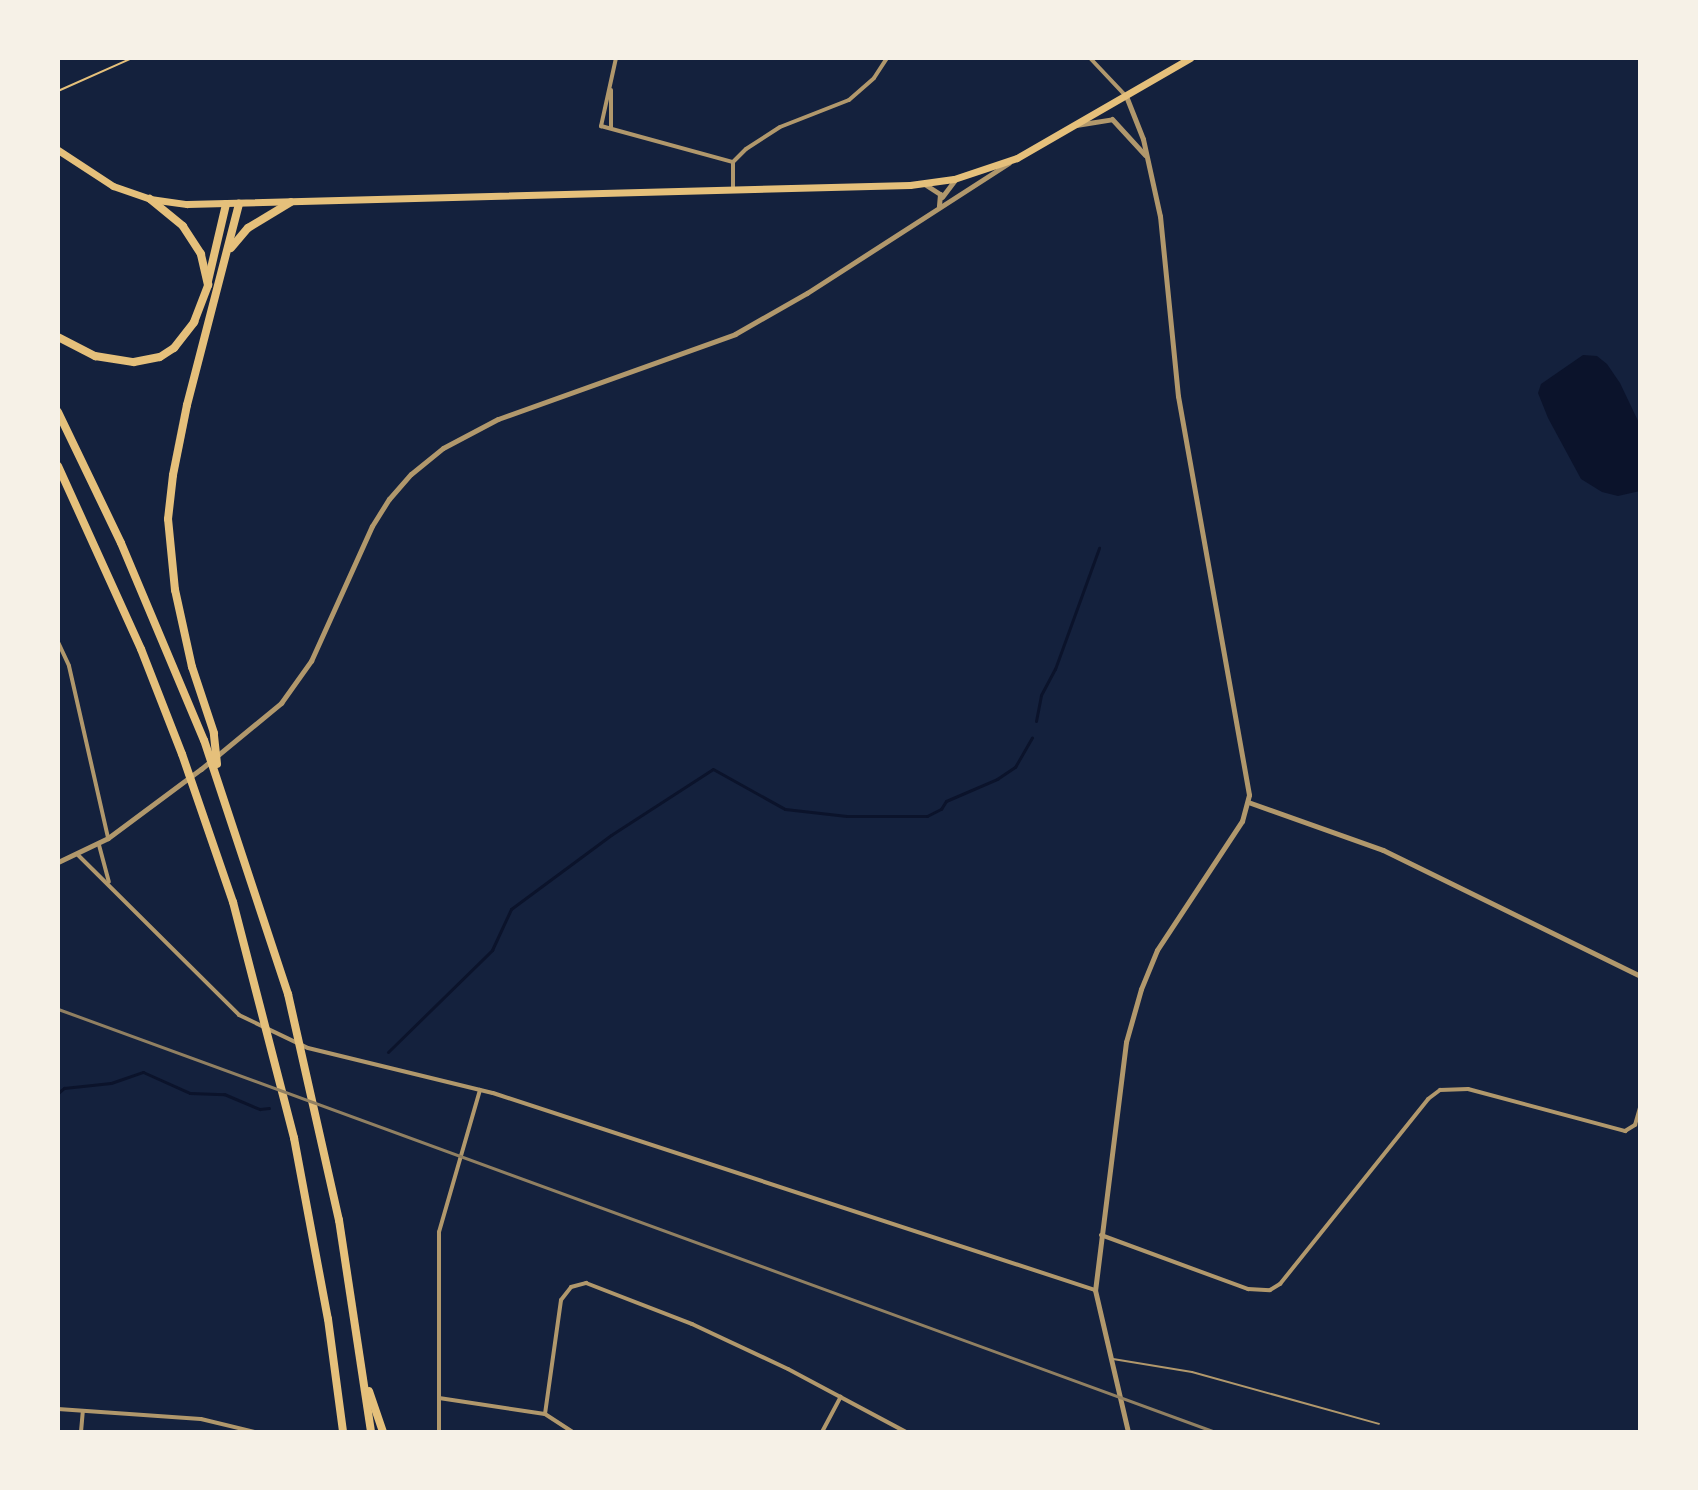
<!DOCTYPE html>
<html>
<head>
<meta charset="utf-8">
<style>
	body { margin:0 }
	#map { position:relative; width:1698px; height:1490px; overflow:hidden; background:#14213d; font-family:Quicksand,sans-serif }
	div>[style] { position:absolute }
	.water>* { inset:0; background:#0b132b }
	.stream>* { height:3px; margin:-1.5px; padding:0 1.5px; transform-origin:1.5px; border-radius:1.5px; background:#0b132b }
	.path>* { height:2px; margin:-1px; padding:0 1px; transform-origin:1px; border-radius:1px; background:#e5c07b }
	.service>* { height:2px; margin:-1px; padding:0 1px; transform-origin:1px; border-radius:1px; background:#b1986c }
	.minor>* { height:4px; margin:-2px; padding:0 2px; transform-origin:2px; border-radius:2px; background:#b1986c }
	.tertiary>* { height:5px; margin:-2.5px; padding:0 2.5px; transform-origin:2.5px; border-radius:2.5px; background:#b1986c }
	.primary>* { height:7px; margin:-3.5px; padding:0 3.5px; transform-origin:3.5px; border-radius:3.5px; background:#e5c07b }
	.motorway>* { height:8px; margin:-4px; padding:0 4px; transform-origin:4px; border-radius:4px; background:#e5c07b }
	.rail>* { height:3px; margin:-1.5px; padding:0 1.5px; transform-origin:1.5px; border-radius:1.5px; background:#918062 }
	span { translate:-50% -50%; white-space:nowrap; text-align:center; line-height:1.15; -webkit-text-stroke:6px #f6f1e7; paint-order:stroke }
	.frame { position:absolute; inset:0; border:60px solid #f6f1e7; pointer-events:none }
</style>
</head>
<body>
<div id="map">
	<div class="water">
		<div style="clip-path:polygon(1583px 355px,1597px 356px,1607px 364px,1620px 383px,1640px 425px,1640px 491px,1618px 496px,1602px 492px,1581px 479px,1548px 418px,1538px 393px,1541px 384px)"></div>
	</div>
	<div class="stream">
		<div style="left:1036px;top:721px;width:26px;rotate:-79deg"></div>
		<div style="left:1041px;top:695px;width:30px;rotate:-62deg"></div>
		<div style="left:1055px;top:669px;width:129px;rotate:-70deg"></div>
		<div style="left:388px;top:1052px;width:146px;rotate:-44.4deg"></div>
		<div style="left:492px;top:950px;width:45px;rotate:-65.1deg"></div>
		<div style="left:511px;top:909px;width:124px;rotate:-36.5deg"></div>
		<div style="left:611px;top:835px;width:121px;rotate:-32.9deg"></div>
		<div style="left:713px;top:769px;width:82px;rotate:29.1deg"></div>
		<div style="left:785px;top:809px;width:62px;rotate:6.4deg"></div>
		<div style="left:847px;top:816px;width:80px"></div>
		<div style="left:927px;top:816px;width:16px;rotate:-27deg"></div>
		<div style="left:941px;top:809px;width:9px;rotate:-58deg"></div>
		<div style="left:946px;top:801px;width:56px;rotate:-23.3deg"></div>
		<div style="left:997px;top:779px;width:22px;rotate:-34deg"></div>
		<div style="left:1015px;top:767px;width:34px;rotate:-60deg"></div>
		<div style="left:58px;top:1093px;width:8px;rotate:-40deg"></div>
		<div style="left:64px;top:1088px;width:47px;rotate:-6.1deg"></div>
		<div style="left:111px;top:1083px;width:34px;rotate:-19deg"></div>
		<div style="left:143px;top:1072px;width:51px;rotate:24.1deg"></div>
		<div style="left:190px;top:1093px;width:34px;rotate:2deg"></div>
		<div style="left:224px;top:1094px;width:39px;rotate:23deg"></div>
		<div style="left:260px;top:1109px;width:9px;rotate:-6deg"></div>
	</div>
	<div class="path">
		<div style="left:58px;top:91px;width:81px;rotate:-24deg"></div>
	</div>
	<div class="service">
		<div style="left:1113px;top:1359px;width:80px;rotate:9.3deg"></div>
		<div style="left:1192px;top:1372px;width:194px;rotate:15.5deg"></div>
	</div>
	<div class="minor">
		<div style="left:616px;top:58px;width:70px;rotate:102.4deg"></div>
		<div style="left:601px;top:126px;width:137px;rotate:15.3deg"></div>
		<div style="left:1090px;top:58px;width:50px;rotate:46.6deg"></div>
		<div style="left:611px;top:90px;width:38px;rotate:90deg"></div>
		<div style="left:733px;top:189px;width:27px;rotate:-90deg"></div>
		<div style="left:733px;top:162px;width:18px;rotate:-45deg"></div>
		<div style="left:746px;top:149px;width:40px;rotate:-32.9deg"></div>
		<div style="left:780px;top:127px;width:74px;rotate:-21.4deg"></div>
		<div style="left:849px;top:100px;width:33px;rotate:-41deg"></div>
		<div style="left:874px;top:78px;width:24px;rotate:-57deg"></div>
		<div style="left:58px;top:642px;width:26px;rotate:65deg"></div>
		<div style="left:69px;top:666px;width:176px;rotate:77.2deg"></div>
		<div style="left:99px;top:845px;width:38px;rotate:75deg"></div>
		<div style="left:78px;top:855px;width:227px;rotate:44.8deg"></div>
		<div style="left:239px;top:1015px;width:76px;rotate:25.6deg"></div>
		<div style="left:308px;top:1048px;width:190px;rotate:13.7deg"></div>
		<div style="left:493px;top:1093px;width:633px;rotate:18.12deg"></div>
		<div style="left:1101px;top:1235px;width:157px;rotate:20.2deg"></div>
		<div style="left:1248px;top:1289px;width:22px;rotate:3deg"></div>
		<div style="left:1270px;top:1290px;width:12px;rotate:-31deg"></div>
		<div style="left:1280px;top:1284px;width:237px;rotate:-51.3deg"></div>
		<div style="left:1428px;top:1099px;width:15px;rotate:-37deg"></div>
		<div style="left:1440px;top:1090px;width:28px;rotate:-2deg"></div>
		<div style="left:1468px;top:1089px;width:163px;rotate:15deg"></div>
		<div style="left:1625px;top:1131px;width:12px;rotate:-31deg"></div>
		<div style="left:1635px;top:1125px;width:19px;rotate:-74deg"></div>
		<div style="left:439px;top:1398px;width:107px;rotate:8.6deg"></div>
		<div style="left:545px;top:1414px;width:33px;rotate:33deg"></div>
		<div style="left:58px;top:1409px;width:143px;rotate:4deg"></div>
		<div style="left:201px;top:1419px;width:56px;rotate:13.5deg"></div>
		<div style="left:545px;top:1414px;width:115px;rotate:-82deg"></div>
		<div style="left:561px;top:1300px;width:16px;rotate:-52deg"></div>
		<div style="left:571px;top:1287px;width:16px;rotate:-15deg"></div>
		<div style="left:586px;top:1283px;width:114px;rotate:21.1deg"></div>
		<div style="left:692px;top:1324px;width:106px;rotate:25.1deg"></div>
		<div style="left:788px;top:1369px;width:134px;rotate:28.1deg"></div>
		<div style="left:81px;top:1432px;width:21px;rotate:-85deg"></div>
		<div style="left:439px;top:1432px;width:200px;rotate:-90deg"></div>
		<div style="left:439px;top:1232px;width:148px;rotate:-73.9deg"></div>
		<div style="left:822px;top:1432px;width:40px;rotate:-62deg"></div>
	</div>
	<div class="tertiary">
		<div style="left:1126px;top:96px;width:46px;rotate:68.4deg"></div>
		<div style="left:1143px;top:139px;width:79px;rotate:77.6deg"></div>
		<div style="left:1160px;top:216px;width:181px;rotate:84.3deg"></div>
		<div style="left:1178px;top:396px;width:405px;rotate:79.9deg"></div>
		<div style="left:1249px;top:795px;width:27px;rotate:105deg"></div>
		<div style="left:1242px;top:821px;width:154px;rotate:123.4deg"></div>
		<div style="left:1157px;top:950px;width:42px;rotate:112.3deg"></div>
		<div style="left:1141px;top:989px;width:55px;rotate:105.8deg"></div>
		<div style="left:1126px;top:1042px;width:250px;rotate:97.1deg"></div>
		<div style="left:1095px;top:1290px;width:146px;rotate:76.9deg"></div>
		<div style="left:1076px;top:125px;width:36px;rotate:-9deg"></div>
		<div style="left:1112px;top:119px;width:49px;rotate:47.5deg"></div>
		<div style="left:926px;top:185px;width:17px;rotate:33deg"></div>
		<div style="left:940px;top:194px;width:12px;rotate:95deg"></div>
		<div style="left:942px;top:197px;width:21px;rotate:-53deg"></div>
		<div style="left:1248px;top:802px;width:143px;rotate:19.6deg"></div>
		<div style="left:1383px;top:850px;width:286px;rotate:26.1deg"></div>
		<div style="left:58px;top:862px;width:55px;rotate:-25.6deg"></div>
		<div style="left:108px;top:838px;width:116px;rotate:-36.6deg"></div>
		<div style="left:201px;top:769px;width:104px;rotate:-39.5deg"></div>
		<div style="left:281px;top:703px;width:52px;rotate:-54.5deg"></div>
		<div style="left:311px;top:661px;width:148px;rotate:-65.7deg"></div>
		<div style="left:372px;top:526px;width:32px;rotate:-58deg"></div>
		<div style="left:389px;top:499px;width:33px;rotate:-49deg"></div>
		<div style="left:411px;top:474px;width:41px;rotate:-39.1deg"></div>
		<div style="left:443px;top:448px;width:62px;rotate:-27.8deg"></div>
		<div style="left:498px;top:419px;width:252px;rotate:-19.7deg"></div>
		<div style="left:735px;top:334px;width:83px;rotate:-29.7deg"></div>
		<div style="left:807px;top:293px;width:240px;rotate:-32.8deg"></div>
	</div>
	<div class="primary">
		<div style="left:58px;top:150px;width:66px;rotate:33.2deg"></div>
		<div style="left:113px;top:186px;width:39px;rotate:19deg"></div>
		<div style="left:150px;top:199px;width:37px;rotate:8deg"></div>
		<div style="left:187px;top:204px;width:723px;rotate:-1.51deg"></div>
		<div style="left:910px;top:185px;width:44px;rotate:-7.8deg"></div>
		<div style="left:954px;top:179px;width:66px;rotate:-18.4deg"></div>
		<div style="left:1017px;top:158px;width:200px;rotate:-30deg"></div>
	</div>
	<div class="motorway">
		<div style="left:231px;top:248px;width:26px;rotate:-50deg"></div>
		<div style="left:248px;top:228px;width:50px;rotate:-31.2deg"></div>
		<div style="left:208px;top:281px;width:79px;rotate:-76.8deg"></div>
		<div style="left:58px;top:337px;width:42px;rotate:27.2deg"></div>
		<div style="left:95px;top:356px;width:39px;rotate:9deg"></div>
		<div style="left:134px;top:362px;width:26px;rotate:-11deg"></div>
		<div style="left:160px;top:357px;width:17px;rotate:-33deg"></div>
		<div style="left:174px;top:348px;width:33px;rotate:-52deg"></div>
		<div style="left:194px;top:322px;width:40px;rotate:-69deg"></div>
		<div style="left:208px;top:285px;width:32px;rotate:-103deg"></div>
		<div style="left:201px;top:254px;width:33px;rotate:-123deg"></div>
		<div style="left:183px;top:226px;width:43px;rotate:-140.7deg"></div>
		<div style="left:58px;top:412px;width:145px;rotate:64.3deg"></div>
		<div style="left:121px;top:543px;width:214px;rotate:67.2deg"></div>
		<div style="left:204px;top:740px;width:268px;rotate:71.7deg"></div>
		<div style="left:288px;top:994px;width:232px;rotate:77.3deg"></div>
		<div style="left:339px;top:1220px;width:214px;rotate:81.4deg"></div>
		<div style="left:58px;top:466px;width:201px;rotate:65.6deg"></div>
		<div style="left:141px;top:649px;width:113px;rotate:68.7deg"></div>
		<div style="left:182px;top:754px;width:157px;rotate:71deg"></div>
		<div style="left:233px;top:902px;width:244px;rotate:75.5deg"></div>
		<div style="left:294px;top:1138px;width:184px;rotate:79.4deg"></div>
		<div style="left:328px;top:1319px;width:114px;rotate:82.4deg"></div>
		<div style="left:217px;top:764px;width:31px;rotate:-96deg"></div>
		<div style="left:214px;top:733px;width:70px;rotate:-108.4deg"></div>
		<div style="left:192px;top:667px;width:79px;rotate:-102.4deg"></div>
		<div style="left:175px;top:590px;width:71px;rotate:-95.6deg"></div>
		<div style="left:168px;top:519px;width:44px;rotate:-83.5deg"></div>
		<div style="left:173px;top:475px;width:71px;rotate:-78.7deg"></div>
		<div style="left:187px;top:405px;width:208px;rotate:-75.5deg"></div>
		<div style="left:369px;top:1391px;width:43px;rotate:71.1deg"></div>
	</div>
	<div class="rail">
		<div style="left:58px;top:1009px;width:1232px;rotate:20.08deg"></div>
	</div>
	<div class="frame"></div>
</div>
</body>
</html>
